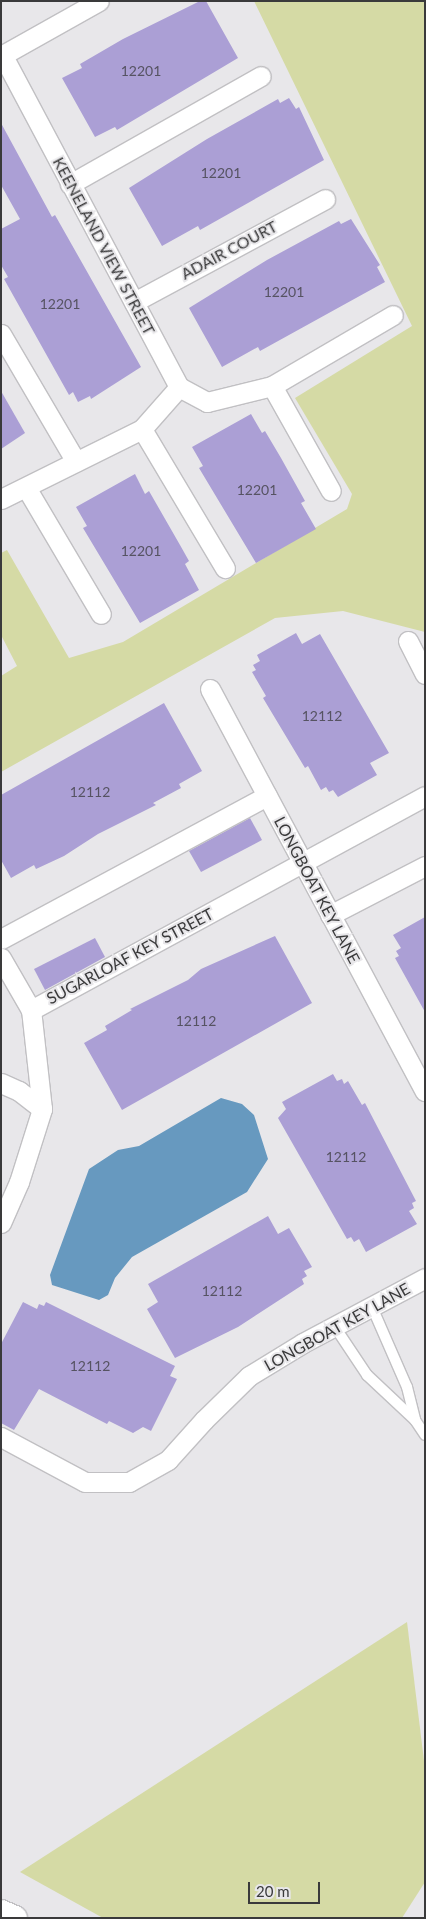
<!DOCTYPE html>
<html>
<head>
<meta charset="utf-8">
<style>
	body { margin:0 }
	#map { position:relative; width:426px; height:1919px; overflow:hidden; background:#e8e7ea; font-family:Lato,sans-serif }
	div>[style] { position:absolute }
	.green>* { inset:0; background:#d5daa5 }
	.water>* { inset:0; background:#6799bf }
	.building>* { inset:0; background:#ab9fd5 }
	.roads { filter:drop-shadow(1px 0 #c1c0c3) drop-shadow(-1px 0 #c1c0c3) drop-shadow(0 1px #c1c0c3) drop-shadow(0 -1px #c1c0c3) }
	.service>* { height:10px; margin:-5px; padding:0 5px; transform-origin:5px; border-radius:5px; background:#fff }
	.minor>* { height:19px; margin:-9.5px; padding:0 9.5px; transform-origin:9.5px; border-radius:9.5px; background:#fff }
	.tertiary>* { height:24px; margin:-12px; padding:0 12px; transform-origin:12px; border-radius:12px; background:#fff }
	span { translate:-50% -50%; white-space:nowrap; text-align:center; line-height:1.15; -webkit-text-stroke:4px #e8e7ea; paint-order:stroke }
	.number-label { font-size:14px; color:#565362 }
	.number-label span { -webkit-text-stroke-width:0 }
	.street-label { font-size:16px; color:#3a3a3b }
	.frame { position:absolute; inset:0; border:2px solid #3a3a3b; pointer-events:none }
	.scale { position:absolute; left:248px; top:1882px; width:72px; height:22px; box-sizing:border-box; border:2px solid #3a3a3b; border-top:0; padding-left:6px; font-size:15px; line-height:18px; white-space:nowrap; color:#3a3a3b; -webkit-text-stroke:4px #e8e7ea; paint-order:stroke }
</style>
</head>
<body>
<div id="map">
	<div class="green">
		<div style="clip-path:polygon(254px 1px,425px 1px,425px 632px,343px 611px,275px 618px,1px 772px,1px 676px,17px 666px,1px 635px,1px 553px,7px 550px,69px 658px,123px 642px,347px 509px,352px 494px,295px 398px,412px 326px)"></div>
		<div style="clip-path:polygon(407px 1622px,425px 1769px,425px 1882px,402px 1918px,103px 1918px,20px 1872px)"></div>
	</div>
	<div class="water">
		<div style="clip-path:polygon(221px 1098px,242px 1104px,254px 1115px,268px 1159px,247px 1192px,132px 1257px,115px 1278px,108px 1295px,99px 1300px,52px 1285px,50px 1275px,89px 1169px,118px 1150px,139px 1146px)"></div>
	</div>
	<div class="building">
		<div style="clip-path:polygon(200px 1px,206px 1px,238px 58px,117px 130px,115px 127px,95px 137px,62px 78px,82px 68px,80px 64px,123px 39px)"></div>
		<div style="clip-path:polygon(289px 98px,296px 109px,299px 107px,324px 160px,200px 230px,198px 226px,162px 246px,129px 188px,207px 139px,278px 99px,280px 103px)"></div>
		<div style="clip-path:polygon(1px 123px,52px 217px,55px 215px,141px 367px,91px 399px,90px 396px,78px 402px,73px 392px,69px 395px,4px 279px,8px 277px,1px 265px,1px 229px,20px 219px,1px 185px)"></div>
		<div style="clip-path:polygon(351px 219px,380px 265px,377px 267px,385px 282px,260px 351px,258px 347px,222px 367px,189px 308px,267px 260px,339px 221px,341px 224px)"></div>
		<div style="clip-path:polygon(1px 391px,25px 433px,1px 449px)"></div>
		<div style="clip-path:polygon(251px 414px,262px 433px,265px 431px,281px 458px,305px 501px,301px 503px,316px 529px,256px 563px,199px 468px,203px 466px,192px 447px)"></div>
		<div style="clip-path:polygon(135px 474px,145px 494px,149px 491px,180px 545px,189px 561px,185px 564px,199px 590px,140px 623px,83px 528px,87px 526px,76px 507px)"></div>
		<div style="clip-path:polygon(296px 633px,302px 644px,320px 634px,389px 753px,370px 763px,377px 775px,338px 797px,333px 790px,329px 792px,326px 787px,321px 790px,308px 766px,305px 768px,263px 698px,266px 696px,252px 672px,256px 670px,253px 665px,260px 661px,257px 655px)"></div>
		<div style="clip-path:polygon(164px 703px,202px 771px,179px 784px,181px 788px,153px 803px,156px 805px,98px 834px,64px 856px,36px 869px,34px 865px,11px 878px,1px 860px,1px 795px)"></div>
		<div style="clip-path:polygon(250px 818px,262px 840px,201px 872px,189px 851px)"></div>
		<div style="clip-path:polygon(425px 917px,425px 1012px,395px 958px,399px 956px,396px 951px,401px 948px,393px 935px)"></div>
		<div style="clip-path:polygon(275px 936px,312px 1003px,122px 1110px,84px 1043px,107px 1030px,105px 1026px,132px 1010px,130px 1009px,188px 980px,201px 969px)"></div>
		<div style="clip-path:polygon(95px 938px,105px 957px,45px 990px,34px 969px)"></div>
		<div style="clip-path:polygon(333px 1074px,337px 1081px,342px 1079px,344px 1084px,348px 1081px,362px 1105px,365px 1103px,416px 1201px,412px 1203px,414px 1208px,409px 1211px,417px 1224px,366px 1252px,359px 1239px,354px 1242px,351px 1237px,347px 1239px,278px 1118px,286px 1109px,282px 1102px)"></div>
		<div style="clip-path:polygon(268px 1216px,278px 1234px,289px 1228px,312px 1267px,304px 1271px,307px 1276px,302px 1279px,304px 1284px,238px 1327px,175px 1358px,147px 1309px,158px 1302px,148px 1284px)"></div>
		<div style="clip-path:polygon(23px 1302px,37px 1309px,39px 1304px,44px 1306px,46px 1302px,175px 1366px,170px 1376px,177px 1379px,151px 1431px,143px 1427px,133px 1433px,109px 1421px,107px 1424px,39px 1389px,14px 1430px,1px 1423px,1px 1344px)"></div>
	</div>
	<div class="roads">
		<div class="service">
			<div style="left:372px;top:1307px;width:87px;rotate:66.4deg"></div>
			<div style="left:407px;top:1387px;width:34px;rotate:76deg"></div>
			<div style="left:335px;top:1327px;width:58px;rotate:56.3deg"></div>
			<div style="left:367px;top:1375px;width:66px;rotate:43.2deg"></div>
			<div style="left:415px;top:1420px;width:18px;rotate:56deg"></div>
		</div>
		<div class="minor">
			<div style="left:1px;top:56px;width:112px;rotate:-29.3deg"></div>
			<div style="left:70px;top:184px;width:219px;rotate:-29.5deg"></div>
			<div style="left:134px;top:302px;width:217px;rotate:-28.3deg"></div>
			<div style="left:1px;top:334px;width:148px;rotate:59.6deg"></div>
			<div style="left:272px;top:386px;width:120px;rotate:60.7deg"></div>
			<div style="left:179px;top:387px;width:32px;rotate:28deg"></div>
			<div style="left:207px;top:402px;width:67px;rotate:-13.8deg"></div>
			<div style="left:272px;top:386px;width:140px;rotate:-30.4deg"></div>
			<div style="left:142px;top:429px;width:162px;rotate:59.2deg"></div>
			<div style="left:27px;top:489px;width:145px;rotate:59.4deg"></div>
			<div style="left:1px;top:499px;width:157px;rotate:-26.4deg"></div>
			<div style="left:142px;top:429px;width:56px;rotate:-48.6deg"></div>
			<div style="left:179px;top:387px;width:375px;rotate:-118deg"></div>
			<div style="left:408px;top:641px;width:37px;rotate:63deg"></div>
			<div style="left:210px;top:689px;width:456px;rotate:61.9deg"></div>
			<div style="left:330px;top:915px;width:107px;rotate:-27.3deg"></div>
			<div style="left:1px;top:939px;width:302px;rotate:-28.3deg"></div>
			<div style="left:1px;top:958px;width:60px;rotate:60deg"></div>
			<div style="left:1px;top:1083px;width:20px;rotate:24deg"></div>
			<div style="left:19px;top:1091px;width:29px;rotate:38deg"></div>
			<div style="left:1px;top:1223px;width:45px;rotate:-66.3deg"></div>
			<div style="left:19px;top:1182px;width:77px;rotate:-72.5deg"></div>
			<div style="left:42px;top:1109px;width:100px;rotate:-96.3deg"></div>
			<div style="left:31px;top:1010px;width:448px;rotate:-28.5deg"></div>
			<div style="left:1px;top:1437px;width:95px;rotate:28.2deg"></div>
			<div style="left:85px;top:1482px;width:44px"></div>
			<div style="left:129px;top:1482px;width:45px;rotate:-29.4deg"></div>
			<div style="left:168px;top:1460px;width:54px;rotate:-48deg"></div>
			<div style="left:204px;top:1420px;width:63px;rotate:-44.4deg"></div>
			<div style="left:249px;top:1376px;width:63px;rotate:-31.4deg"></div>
			<div style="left:303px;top:1343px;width:138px;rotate:-28deg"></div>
		</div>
		<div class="tertiary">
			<div style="left:1px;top:1912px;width:15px;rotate:23deg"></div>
		</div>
	</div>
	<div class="number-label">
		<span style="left:141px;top:71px">12201</span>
		<span style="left:221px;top:173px">12201</span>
		<span style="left:284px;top:292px">12201</span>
		<span style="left:60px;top:304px">12201</span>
		<span style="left:257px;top:490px">12201</span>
		<span style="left:141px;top:551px">12201</span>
		<span style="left:322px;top:716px">12112</span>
		<span style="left:90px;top:792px">12112</span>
		<span style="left:196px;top:1021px">12112</span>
		<span style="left:346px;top:1157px">12112</span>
		<span style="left:222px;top:1291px">12112</span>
		<span style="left:90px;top:1366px">12112</span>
	</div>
	<div class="street-label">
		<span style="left:104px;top:246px;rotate:62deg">KEENELAND VIEW STREET</span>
		<span style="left:229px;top:250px;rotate:-28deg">ADAIR COURT</span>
		<span style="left:317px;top:890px;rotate:62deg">LONGBOAT KEY LANE</span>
		<span style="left:130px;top:956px;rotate:-28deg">SUGARLOAF KEY STREET</span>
		<span style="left:337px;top:1327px;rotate:-29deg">LONGBOAT KEY LANE</span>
	</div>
	<div class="frame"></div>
	<div class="scale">20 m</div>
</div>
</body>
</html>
